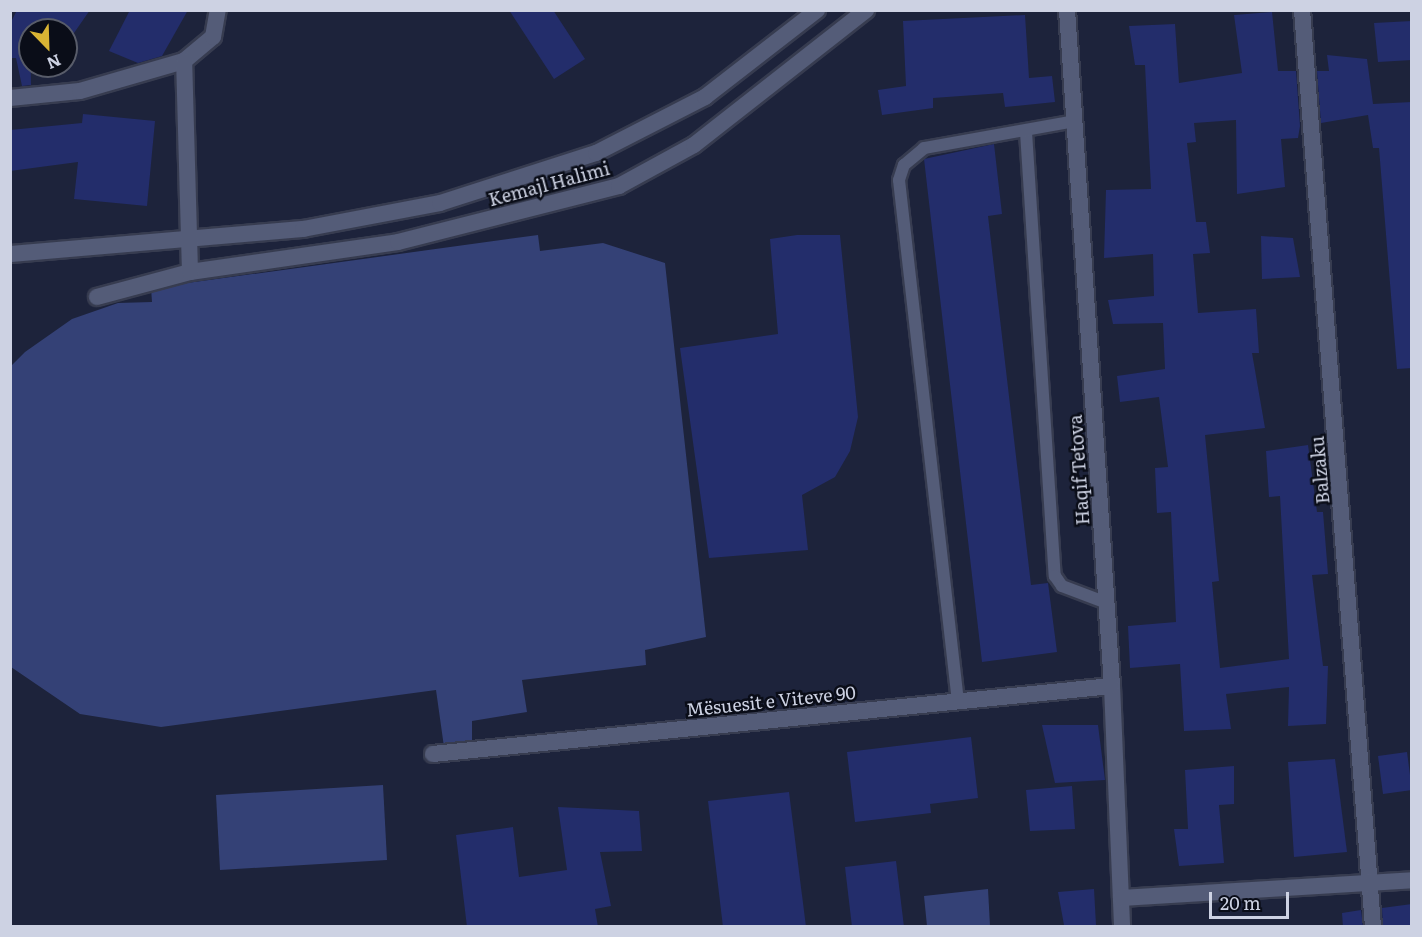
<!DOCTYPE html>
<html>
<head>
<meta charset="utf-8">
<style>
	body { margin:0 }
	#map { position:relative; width:1422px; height:937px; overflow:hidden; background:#1d233b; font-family:Literata,serif }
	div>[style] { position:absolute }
	.green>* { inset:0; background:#344176 }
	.building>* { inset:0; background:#232d6b }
	.roads { filter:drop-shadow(2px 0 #373c50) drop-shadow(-2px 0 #373c50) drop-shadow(0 2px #373c50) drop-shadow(0 -2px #373c50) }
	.service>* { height:12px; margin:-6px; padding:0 6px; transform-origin:6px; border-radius:6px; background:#545c78 }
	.minor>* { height:16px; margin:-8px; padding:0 8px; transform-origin:8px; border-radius:8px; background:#545c78 }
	span { translate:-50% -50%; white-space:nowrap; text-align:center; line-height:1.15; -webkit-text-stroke:5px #0a0d18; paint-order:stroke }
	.street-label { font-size:18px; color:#cdd2e3 }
	.frame { position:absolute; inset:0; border:12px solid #cdd2e3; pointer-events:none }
	.north { position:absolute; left:18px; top:18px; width:60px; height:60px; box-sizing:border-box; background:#0a0d18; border:2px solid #585c69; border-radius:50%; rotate:157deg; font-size:16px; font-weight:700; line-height:24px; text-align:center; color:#cdd2e3 }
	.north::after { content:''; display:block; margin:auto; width:21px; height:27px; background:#d9b434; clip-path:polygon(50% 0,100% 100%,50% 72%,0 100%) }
	.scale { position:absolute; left:1209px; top:892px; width:80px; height:27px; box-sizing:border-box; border:3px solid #cdd2e3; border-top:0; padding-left:8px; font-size:18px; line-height:21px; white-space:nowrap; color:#cdd2e3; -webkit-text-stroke:4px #0a0d18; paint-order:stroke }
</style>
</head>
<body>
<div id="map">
	<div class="green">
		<div style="clip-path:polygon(538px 235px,540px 251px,603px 243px,665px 263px,706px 637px,645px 650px,646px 665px,522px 680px,527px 712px,472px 721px,472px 744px,444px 747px,436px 690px,161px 727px,80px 714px,11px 667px,10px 367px,25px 352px,72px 319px,118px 303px,152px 302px,151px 288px)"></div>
		<div style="clip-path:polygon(383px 785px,387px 860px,220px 870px,216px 795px)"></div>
		<div style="clip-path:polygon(988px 889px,990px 926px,927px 926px,924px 896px)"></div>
	</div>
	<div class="building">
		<div style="clip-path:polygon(17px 10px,90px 10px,74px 33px,43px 22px,42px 30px,30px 30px,31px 85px,22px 86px,16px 58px,10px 58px,10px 24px)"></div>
		<div style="clip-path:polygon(130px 10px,188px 10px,162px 56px,138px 63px,109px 51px)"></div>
		<div style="clip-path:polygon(509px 10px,553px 10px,585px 59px,554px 79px)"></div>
		<div style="clip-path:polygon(1272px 12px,1278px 71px,1296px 71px,1300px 126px,1298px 138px,1281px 139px,1285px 187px,1237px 194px,1236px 120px,1194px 123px,1196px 142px,1187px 143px,1196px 222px,1206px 222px,1210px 253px,1193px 254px,1198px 313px,1256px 309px,1259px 353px,1252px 353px,1265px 428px,1205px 435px,1219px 581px,1212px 582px,1220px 668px,1289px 659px,1280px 496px,1269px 497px,1266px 451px,1308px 445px,1317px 512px,1323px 512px,1328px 574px,1312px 575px,1323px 666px,1328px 666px,1326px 724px,1288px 726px,1289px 687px,1226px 694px,1231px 729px,1184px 731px,1180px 664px,1130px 668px,1128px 626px,1176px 622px,1171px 512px,1157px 513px,1155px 468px,1168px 467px,1159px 397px,1120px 402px,1117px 376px,1165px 369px,1163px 323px,1113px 324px,1108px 300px,1154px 296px,1153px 254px,1104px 258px,1106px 190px,1151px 189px,1145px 65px,1135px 65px,1129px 26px,1175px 24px,1179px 83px,1242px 73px,1234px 15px)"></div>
		<div style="clip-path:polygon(1025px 15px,1029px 78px,1052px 76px,1055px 102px,1005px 107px,1003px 93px,933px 98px,933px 108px,882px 115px,878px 90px,906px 86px,903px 21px)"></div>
		<div style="clip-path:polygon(1412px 21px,1412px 60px,1378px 62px,1374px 23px)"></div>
		<div style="clip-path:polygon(1327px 55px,1367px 59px,1373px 104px,1412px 102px,1412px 368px,1397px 369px,1379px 148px,1373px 148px,1368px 115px,1321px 123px,1317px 71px,1329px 71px)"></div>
		<div style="clip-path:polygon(83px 114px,155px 121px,147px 206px,74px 199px,78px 162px,10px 171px,10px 130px,82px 123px)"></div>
		<div style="clip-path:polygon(994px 144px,1002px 214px,988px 216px,1031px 585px,1048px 583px,1057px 652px,982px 662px,924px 159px)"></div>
		<div style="clip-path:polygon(797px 235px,840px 235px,858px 417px,850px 451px,835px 477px,802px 495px,808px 550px,709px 558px,680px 348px,778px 334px,770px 239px)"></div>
		<div style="clip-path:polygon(1261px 236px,1293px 238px,1300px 277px,1262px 279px)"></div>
		<div style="clip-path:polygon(1042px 725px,1098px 725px,1105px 780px,1055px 783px)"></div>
		<div style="clip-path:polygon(971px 737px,978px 798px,930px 804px,931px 813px,855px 822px,847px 752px)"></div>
		<div style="clip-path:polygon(1407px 752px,1412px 790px,1383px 794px,1378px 756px)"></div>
		<div style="clip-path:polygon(1335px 759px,1347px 852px,1294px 857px,1288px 762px)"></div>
		<div style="clip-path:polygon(1234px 766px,1234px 804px,1219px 805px,1224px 863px,1179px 866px,1174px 829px,1188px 829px,1185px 770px)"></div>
		<div style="clip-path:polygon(1072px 786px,1075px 829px,1030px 831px,1026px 790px)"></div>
		<div style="clip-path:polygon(789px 792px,806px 927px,723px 927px,708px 801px)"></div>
		<div style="clip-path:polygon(558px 807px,639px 811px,642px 851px,600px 852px,611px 906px,595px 909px,598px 927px,467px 927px,456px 835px,513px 827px,519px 877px,567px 870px)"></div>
		<div style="clip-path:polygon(896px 861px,904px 927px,852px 927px,845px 867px)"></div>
		<div style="clip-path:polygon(1094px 889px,1096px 925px,1064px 925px,1058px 892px)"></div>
		<div style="clip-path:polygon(1412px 904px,1412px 927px,1383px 927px,1382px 908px)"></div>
		<div style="clip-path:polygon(1361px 910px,1363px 927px,1343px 927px,1342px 913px)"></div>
	</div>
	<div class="roads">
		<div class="service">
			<div style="left:1026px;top:132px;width:445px;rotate:86.3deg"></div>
			<div style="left:1055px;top:576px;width:12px;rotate:55deg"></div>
			<div style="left:1062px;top:586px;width:48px;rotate:20.7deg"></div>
			<div style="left:958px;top:702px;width:525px;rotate:-96.45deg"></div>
			<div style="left:899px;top:180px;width:16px;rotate:-72deg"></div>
			<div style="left:904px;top:165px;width:26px;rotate:-40deg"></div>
			<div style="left:924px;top:148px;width:154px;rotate:-10.1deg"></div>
		</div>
		<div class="minor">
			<div style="left:1067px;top:10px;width:677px;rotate:86.19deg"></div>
			<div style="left:1112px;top:686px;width:240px;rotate:87.6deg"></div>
			<div style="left:1302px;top:10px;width:919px;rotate:85.57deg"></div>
			<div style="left:10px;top:98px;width:70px;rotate:-5.7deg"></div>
			<div style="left:80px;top:91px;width:108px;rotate:-16.1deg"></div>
			<div style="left:184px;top:61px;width:38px;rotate:-40deg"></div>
			<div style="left:213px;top:37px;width:27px;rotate:-80deg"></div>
			<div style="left:10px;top:254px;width:294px;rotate:-4.9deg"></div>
			<div style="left:303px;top:229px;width:139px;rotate:-10.7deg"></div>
			<div style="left:440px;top:203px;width:164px;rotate:-17.8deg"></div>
			<div style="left:596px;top:153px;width:123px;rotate:-27.2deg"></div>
			<div style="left:705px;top:97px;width:142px;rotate:-37.8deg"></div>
			<div style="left:190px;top:272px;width:210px;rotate:-8.2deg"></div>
			<div style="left:398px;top:242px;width:228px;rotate:-14.2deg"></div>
			<div style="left:619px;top:186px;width:85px;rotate:-28.7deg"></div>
			<div style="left:694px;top:145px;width:219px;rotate:-38.1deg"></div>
			<div style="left:97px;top:297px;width:96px;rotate:-15deg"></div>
			<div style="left:190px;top:272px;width:211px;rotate:-91.6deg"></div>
			<div style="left:433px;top:754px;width:682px;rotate:-5.72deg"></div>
			<div style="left:1121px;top:898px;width:292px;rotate:-3.5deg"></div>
		</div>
	</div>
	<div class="street-label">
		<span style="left:549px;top:184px;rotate:-15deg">Kemajl Halimi</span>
		<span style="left:1079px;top:470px;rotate:-94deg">Haqif Tetova</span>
		<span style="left:1320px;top:470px;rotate:-95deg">Balzaku</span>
		<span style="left:771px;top:701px;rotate:-6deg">Mësuesit e Viteve 90</span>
	</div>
	<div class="frame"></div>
	<div class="north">N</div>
	<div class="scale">20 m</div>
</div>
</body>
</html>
